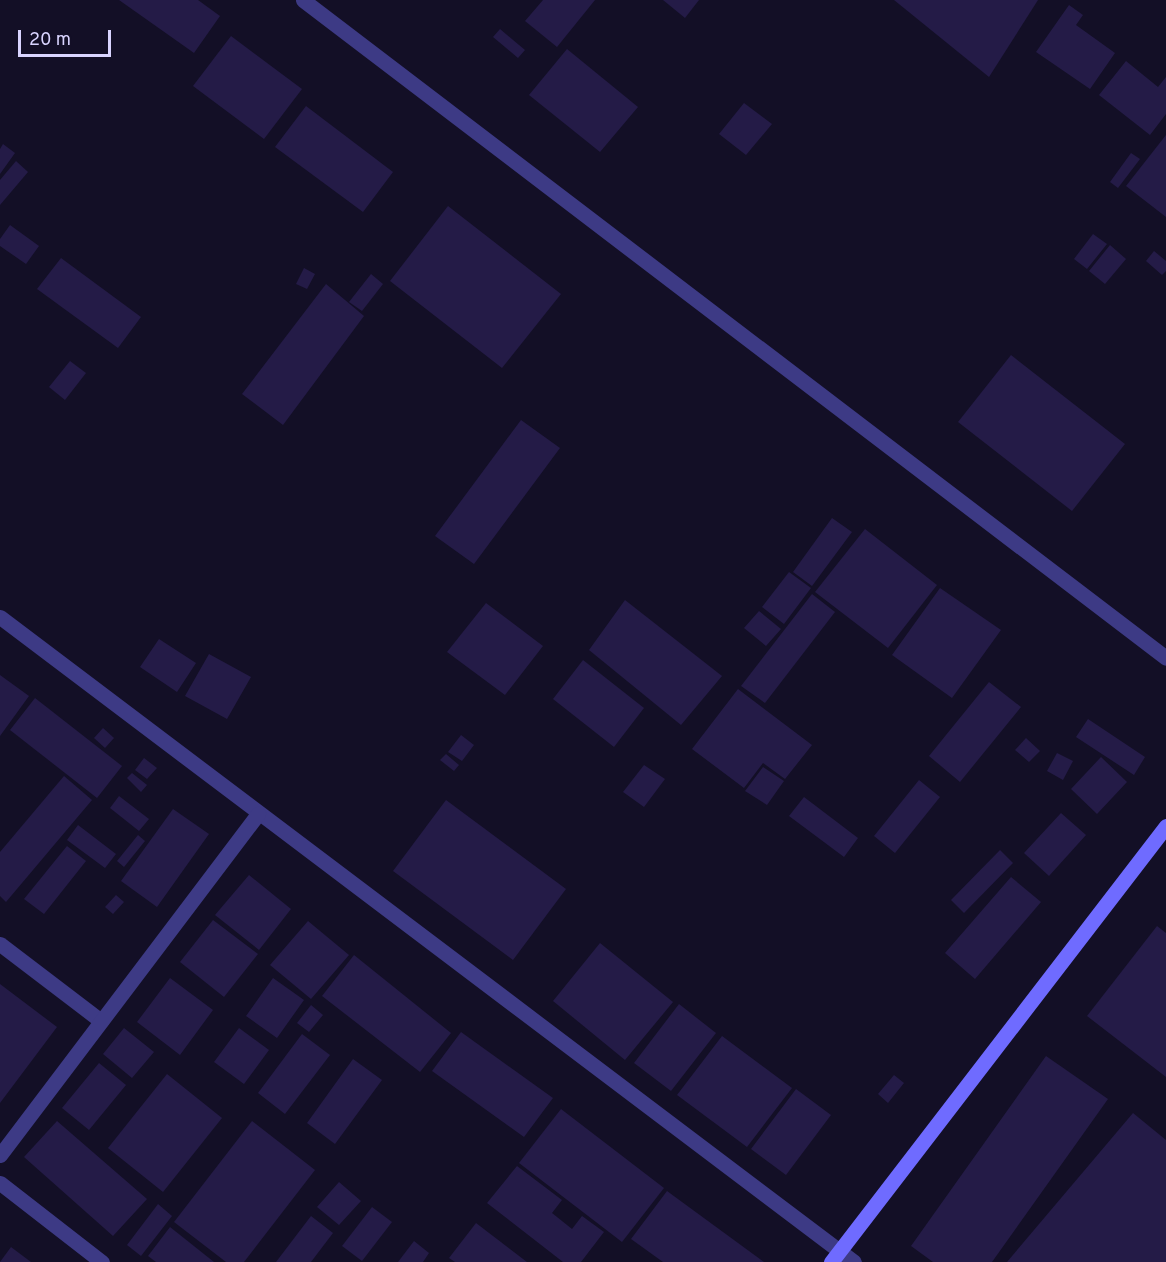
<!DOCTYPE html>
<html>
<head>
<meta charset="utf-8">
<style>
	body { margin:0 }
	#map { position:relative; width:1166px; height:1262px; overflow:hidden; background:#130f26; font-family:Overpass,sans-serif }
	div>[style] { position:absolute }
	.building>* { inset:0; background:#241b47 }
	.street>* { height:15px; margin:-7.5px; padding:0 7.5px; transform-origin:7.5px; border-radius:7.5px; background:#3d3a85 }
	.secondary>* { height:15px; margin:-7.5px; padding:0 7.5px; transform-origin:7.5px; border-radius:7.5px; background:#6f6bff }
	span { translate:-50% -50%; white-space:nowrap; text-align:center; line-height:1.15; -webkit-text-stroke:4.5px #130f26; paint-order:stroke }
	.scale { position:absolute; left:18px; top:30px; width:93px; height:27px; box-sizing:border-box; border:3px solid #d9d4ff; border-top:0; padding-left:8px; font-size:18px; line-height:21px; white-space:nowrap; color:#d9d4ff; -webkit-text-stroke:4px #130f26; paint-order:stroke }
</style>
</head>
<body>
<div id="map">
	<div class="building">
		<div style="clip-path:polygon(119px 0,198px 0,220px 16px,194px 53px)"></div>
		<div style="clip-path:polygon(543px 0,595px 0,557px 47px,525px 21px)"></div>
		<div style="clip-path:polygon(663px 0,699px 0,685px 18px)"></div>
		<div style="clip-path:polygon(894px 0,1038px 0,989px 77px)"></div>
		<div style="clip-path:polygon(1069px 5px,1083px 15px,1076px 25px,1115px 53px,1090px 89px,1036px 52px)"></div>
		<div style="clip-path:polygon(500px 29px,525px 50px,518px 58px,493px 37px)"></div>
		<div style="clip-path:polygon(231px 36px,302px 89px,264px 139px,193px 86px)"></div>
		<div style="clip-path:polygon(567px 49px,638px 107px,600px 152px,529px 95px)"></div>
		<div style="clip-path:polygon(1126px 61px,1158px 87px,1166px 77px,1166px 114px,1150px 135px,1099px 95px)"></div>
		<div style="clip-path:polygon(744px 103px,772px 124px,746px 155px,719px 134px)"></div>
		<div style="clip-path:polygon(306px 106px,393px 172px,363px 212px,275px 147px)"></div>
		<div style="clip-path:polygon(1166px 135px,1166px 217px,1126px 186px)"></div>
		<div style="clip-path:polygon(3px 144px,15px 153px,0 174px,0 149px)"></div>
		<div style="clip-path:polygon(1131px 153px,1140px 159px,1118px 188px,1110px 182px)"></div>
		<div style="clip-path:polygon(16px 161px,28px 172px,0 205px,0 180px)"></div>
		<div style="clip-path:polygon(448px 206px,561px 294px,502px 368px,390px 281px)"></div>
		<div style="clip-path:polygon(10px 225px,39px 246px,26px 264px,0 246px,0 239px)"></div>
		<div style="clip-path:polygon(1093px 234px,1107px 244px,1087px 269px,1074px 259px)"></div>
		<div style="clip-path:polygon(1110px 245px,1126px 259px,1105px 284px,1089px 271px)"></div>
		<div style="clip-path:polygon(1154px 251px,1166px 261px,1166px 271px,1162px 275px,1146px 261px)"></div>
		<div style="clip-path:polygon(61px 258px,141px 317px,118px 348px,37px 289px)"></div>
		<div style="clip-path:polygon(304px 268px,315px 274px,307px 289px,296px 284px)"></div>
		<div style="clip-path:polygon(371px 274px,383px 284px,362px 311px,349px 302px)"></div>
		<div style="clip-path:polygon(326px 284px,364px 316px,283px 425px,242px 394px)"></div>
		<div style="clip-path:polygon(1011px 355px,1125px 444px,1072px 511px,958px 422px)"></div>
		<div style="clip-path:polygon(70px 361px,86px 373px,65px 400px,49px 387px)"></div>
		<div style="clip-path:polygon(521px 420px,560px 448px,474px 564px,435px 536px)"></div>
		<div style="clip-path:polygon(832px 518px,852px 532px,812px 586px,793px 572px)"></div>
		<div style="clip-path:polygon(865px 529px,937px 585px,888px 648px,815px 592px)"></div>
		<div style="clip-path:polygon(789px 572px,811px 588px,784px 624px,762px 607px)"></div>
		<div style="clip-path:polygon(940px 588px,1001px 630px,952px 698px,892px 655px)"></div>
		<div style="clip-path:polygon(812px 594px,835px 612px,765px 703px,741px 686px)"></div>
		<div style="clip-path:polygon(625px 600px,722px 676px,681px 725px,589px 650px)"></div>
		<div style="clip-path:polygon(486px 603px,543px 646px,505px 695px,447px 652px)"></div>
		<div style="clip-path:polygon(759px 611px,781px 629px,766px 646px,744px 628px)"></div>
		<div style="clip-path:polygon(159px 639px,196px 663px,177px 692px,140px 667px)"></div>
		<div style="clip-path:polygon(209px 654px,251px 677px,227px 719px,185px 696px)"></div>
		<div style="clip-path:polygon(583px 660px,644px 708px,614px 747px,553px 699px)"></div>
		<div style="clip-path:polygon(0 675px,29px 696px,0 736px)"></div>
		<div style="clip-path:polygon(989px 682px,1021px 707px,960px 782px,929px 756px)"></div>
		<div style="clip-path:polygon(738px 689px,812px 745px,785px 779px,763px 763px,744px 788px,692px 749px)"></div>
		<div style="clip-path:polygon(35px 698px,122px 766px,97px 798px,10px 730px)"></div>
		<div style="clip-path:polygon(1088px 719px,1145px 757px,1134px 775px,1076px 737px)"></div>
		<div style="clip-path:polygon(103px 728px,114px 738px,105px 748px,94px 738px)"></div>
		<div style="clip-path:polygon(461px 735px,474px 745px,462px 761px,448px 752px)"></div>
		<div style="clip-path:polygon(1026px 738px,1040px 751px,1029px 762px,1015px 750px)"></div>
		<div style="clip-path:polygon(1057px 753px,1073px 761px,1063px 780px,1047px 771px)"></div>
		<div style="clip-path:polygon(446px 754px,459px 765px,454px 771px,440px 760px)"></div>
		<div style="clip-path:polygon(1101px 757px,1127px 782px,1097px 814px,1071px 789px)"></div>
		<div style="clip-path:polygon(144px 758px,157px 768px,147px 779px,135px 770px)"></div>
		<div style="clip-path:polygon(644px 765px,665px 779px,644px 807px,623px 792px)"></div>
		<div style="clip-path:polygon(763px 767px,784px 781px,767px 805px,745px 791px)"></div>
		<div style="clip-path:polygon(132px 773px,147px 785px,141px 792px,127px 778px)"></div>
		<div style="clip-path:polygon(64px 776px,92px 800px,6px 902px,0 896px,0 852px)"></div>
		<div style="clip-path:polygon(919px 780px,940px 797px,895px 853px,874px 836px)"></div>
		<div style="clip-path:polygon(119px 796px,149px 819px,139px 831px,110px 808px)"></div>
		<div style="clip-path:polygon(804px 797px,858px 838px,844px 857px,789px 816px)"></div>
		<div style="clip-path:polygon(446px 800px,566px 889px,513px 960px,393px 871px)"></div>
		<div style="clip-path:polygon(173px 809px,209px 834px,157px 907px,121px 881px)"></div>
		<div style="clip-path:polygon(1061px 813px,1086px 835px,1049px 876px,1024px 853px)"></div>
		<div style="clip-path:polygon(78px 825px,116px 854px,105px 868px,67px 840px)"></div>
		<div style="clip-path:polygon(138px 835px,145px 841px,124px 867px,117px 861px)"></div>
		<div style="clip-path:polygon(67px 846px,86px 861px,44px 914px,24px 899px)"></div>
		<div style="clip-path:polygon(1000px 850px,1013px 863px,964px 913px,951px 900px)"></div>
		<div style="clip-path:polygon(249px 875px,291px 909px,259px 950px,215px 915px)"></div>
		<div style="clip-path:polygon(1011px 877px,1041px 902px,975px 979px,945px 953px)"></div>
		<div style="clip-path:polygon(116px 895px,124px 902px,113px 914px,105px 907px)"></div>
		<div style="clip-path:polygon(213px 920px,258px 954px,224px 997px,180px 962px)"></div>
		<div style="clip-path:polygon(308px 921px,349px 955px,311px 999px,270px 965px)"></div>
		<div style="clip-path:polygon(1157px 926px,1166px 933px,1166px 1077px,1087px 1016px)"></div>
		<div style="clip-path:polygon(600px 943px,673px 1002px,625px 1060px,553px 1001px)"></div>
		<div style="clip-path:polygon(354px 955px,451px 1033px,420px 1072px,322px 996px)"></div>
		<div style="clip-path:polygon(170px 978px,213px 1010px,180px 1055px,137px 1022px)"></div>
		<div style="clip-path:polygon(273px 978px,304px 1000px,277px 1038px,246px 1016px)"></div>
		<div style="clip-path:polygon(0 984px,57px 1027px,0 1103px)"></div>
		<div style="clip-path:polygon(679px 1004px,716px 1033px,671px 1091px,634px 1063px)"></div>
		<div style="clip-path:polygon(311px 1005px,323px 1015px,309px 1032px,297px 1023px)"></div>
		<div style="clip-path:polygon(124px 1028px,154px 1052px,132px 1078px,103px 1054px)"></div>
		<div style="clip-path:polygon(239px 1028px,269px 1050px,244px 1084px,214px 1062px)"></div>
		<div style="clip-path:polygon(461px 1032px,553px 1098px,524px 1137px,432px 1071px)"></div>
		<div style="clip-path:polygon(302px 1034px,330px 1055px,285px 1114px,258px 1093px)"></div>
		<div style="clip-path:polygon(722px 1036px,792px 1088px,747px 1147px,677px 1095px)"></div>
		<div style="clip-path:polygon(1046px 1056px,1108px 1099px,992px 1262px,933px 1262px,911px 1246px)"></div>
		<div style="clip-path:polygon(353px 1059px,382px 1080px,335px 1144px,307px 1123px)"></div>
		<div style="clip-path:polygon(99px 1063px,126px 1085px,89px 1130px,62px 1108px)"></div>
		<div style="clip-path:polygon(167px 1074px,222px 1118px,163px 1192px,108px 1148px)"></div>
		<div style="clip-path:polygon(894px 1075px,904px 1083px,888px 1103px,878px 1094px)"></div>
		<div style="clip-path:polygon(796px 1089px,831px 1115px,786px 1175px,751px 1149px)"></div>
		<div style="clip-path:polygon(561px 1109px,664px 1188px,622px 1242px,519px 1163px)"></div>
		<div style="clip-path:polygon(1133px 1113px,1166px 1140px,1166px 1262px,1007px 1262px)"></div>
		<div style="clip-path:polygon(57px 1121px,147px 1199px,113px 1236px,24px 1157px)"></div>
		<div style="clip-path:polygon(252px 1121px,315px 1170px,244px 1262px,226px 1262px,174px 1222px)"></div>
		<div style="clip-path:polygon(517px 1166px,562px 1200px,552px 1213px,572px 1229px,582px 1216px,604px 1232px,581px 1262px,563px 1262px,487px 1203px)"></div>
		<div style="clip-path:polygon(339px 1182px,361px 1201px,339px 1225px,317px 1207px)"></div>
		<div style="clip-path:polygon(667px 1191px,764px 1262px,663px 1262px,631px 1239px)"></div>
		<div style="clip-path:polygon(158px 1204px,172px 1216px,141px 1256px,127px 1245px)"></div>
		<div style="clip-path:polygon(372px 1207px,392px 1222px,362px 1261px,342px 1246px)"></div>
		<div style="clip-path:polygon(311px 1216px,333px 1233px,311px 1262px,276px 1262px)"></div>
		<div style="clip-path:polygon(476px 1223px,527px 1262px,455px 1262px,449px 1258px)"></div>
		<div style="clip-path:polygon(170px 1227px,214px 1262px,156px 1262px,148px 1256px)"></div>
		<div style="clip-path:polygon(414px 1241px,429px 1253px,423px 1262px,398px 1262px)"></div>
		<div style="clip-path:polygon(11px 1247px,31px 1262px,0 1262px)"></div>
	</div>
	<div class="street">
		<div style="left:303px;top:0;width:1085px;rotate:37.32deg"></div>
		<div style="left:0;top:617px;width:1070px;rotate:37.06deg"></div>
		<div style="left:0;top:944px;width:127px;rotate:37.3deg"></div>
		<div style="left:0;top:1155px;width:428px;rotate:-52.9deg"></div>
		<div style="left:0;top:1183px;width:129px;rotate:37.8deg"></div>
	</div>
	<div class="secondary">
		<div style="left:831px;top:1262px;width:550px;rotate:-52.46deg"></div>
	</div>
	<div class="scale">20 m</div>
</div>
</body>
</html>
